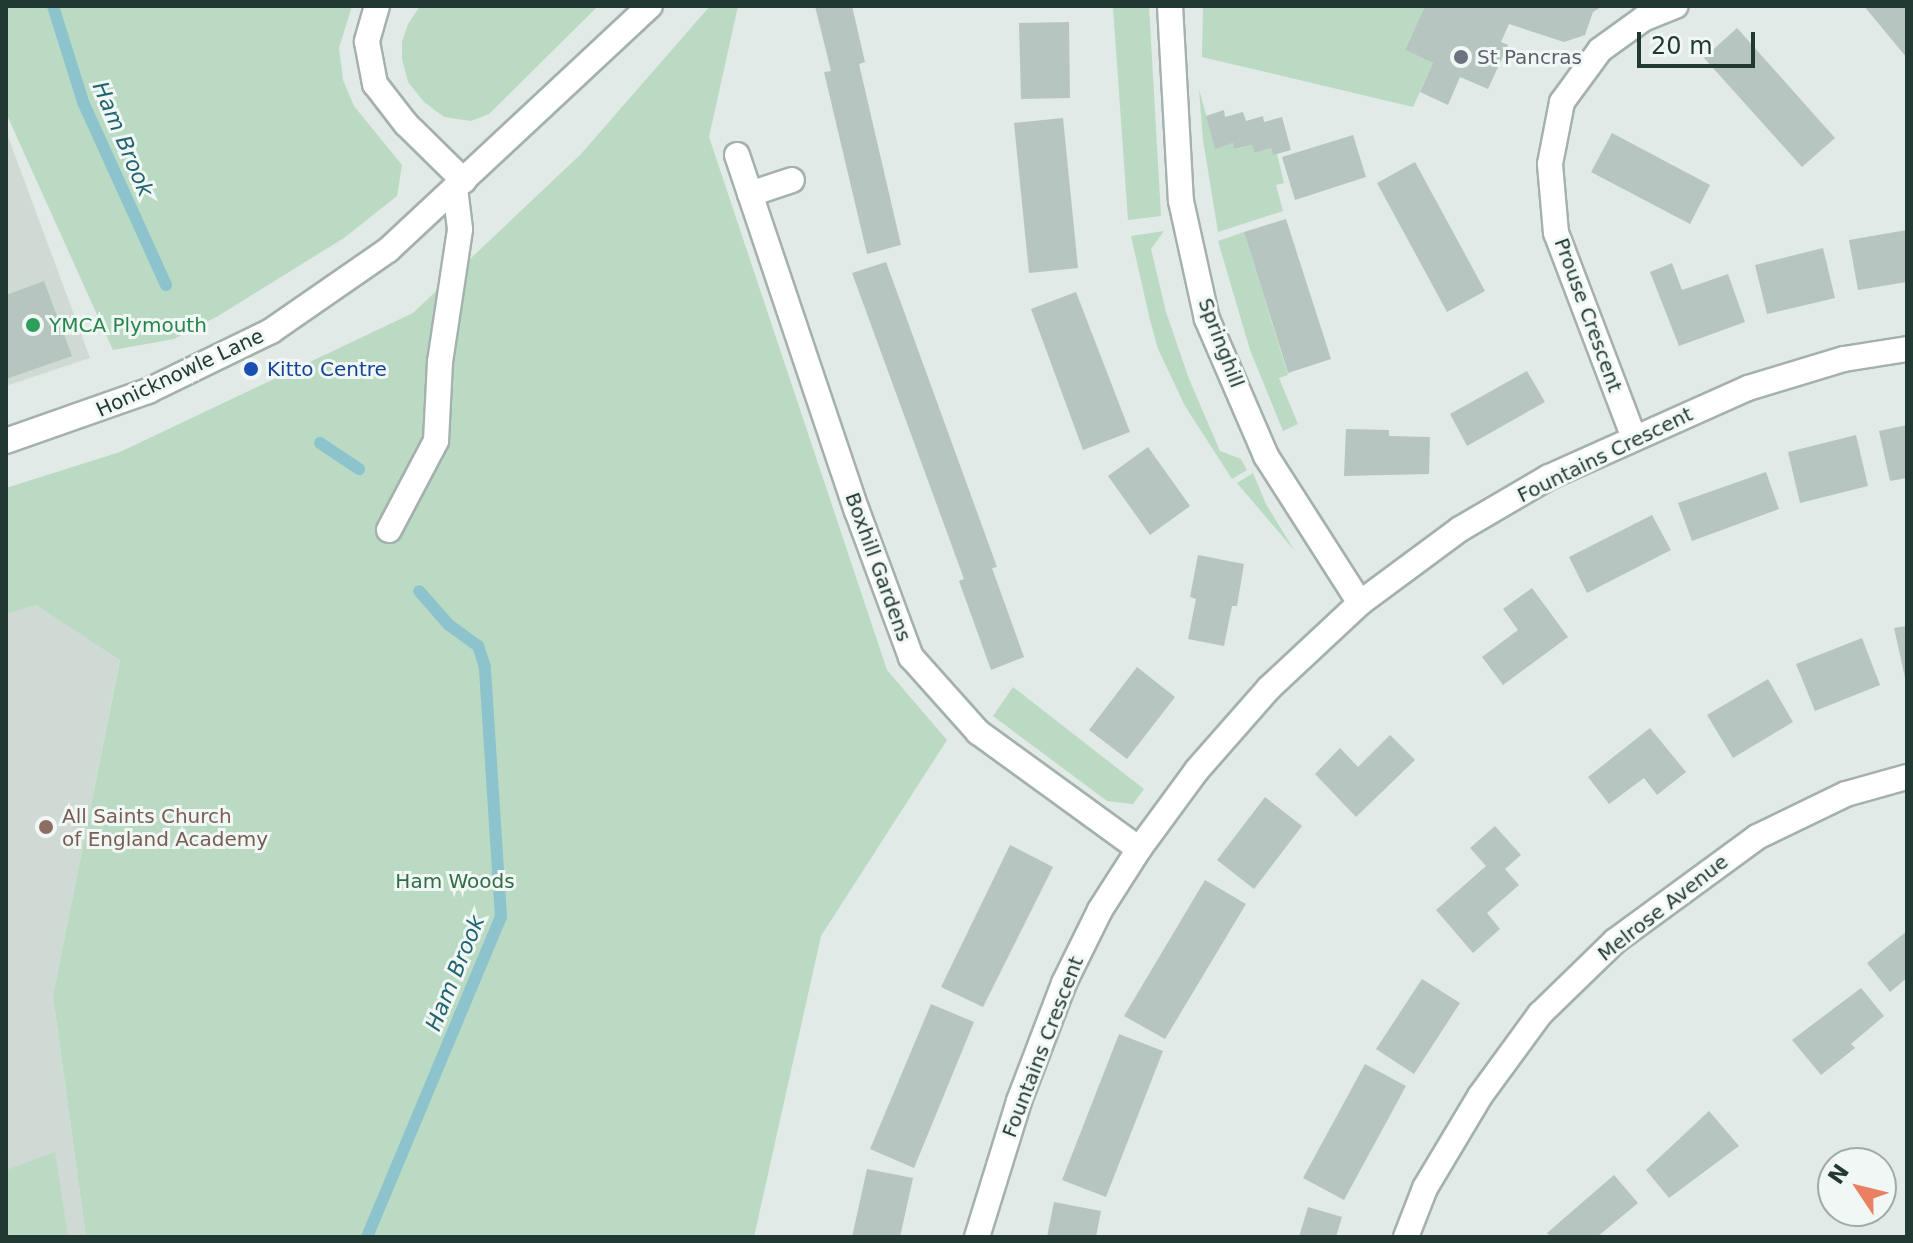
<!DOCTYPE html>
<html>
<head>
<meta charset="utf-8">
<style>
	body { margin:0 }
	#map { position:relative; width:1913px; height:1243px; overflow:hidden; background:#e1eae6; font-family:"DejaVu Sans",sans-serif }
	div>[style] { position:absolute }
	.built>* { inset:0; background:#cfdad5 }
	.green>* { inset:0; background:#bbdac3 }
	.stream>* { height:12px; margin:-6px; padding:0 6px; transform-origin:6px; border-radius:6px; background:#8cc3cc }
	.building>* { inset:0; background:#b6c5bf }
	.roads { filter:drop-shadow(2px 0 #a4b1ad) drop-shadow(-2px 0 #a4b1ad) drop-shadow(0 2px #a4b1ad) drop-shadow(0 -2px #a4b1ad) }
	.street>* { height:24px; margin:-12px; padding:0 12px; transform-origin:12px; border-radius:12px; background:#fff }
	.secondary>* { height:24px; margin:-12px; padding:0 12px; transform-origin:12px; border-radius:12px; background:#fff }
	.dots>* { width:22px; height:22px; translate:-50% -50%; box-sizing:border-box; border:4px solid #f1f7f4; border-radius:50% }
	span { translate:-50% -50%; white-space:nowrap; text-align:center; line-height:1.15; -webkit-text-stroke:6px #f1f7f4; paint-order:stroke }
	.worship-label { font-size:20px; color:#5b616d }
	.left { translate:0 -50%; text-align:left }
	.street-label { font-size:20px; color:#223933 }
	.leisure-label { font-size:20px; color:#27864d }
	.transit-label { font-size:20px; color:#164399 }
	.education-label { font-size:20px; color:#785e54 }
	.park-label { font-size:20px; color:#306d47 }
	.water-label { font-size:22px; color:#216471; font-style:italic }
	.frame { position:absolute; inset:0; border:8px solid #223933; pointer-events:none }
	.north { position:absolute; left:1817px; top:1147px; width:80px; height:80px; box-sizing:border-box; background:#f1f7f4; border:2px solid #9eaba7; border-radius:50%; rotate:305deg; font-size:22px; font-weight:700; line-height:32px; text-align:center; color:#223933 }
	.north::after { content:''; display:block; margin:auto; width:28px; height:36px; background:#e88061; clip-path:polygon(50% 0,100% 100%,50% 72%,0 100%) }
	.scale { position:absolute; left:1637px; top:32px; width:118px; height:36px; box-sizing:border-box; border:4px solid #223933; border-top:0; padding-left:10px; font-size:24px; line-height:28px; white-space:nowrap; color:#223933; -webkit-text-stroke:6px #f1f7f4; paint-order:stroke }
</style>
</head>
<body>
<div id="map">
	<div class="built">
		<div style="clip-path:polygon(6px 131px,90px 358px,6px 386px)"></div>
		<div style="clip-path:polygon(36px 605px,120px 659px,53px 996px,86px 1237px,6px 1237px,6px 614px)"></div>
	</div>
	<div class="green">
		<div style="clip-path:polygon(6px 6px,352px 6px,339px 48px,343px 80px,354px 106px,402px 165px,397px 196px,344px 238px,218px 316px,174px 339px,113px 350px,6px 113px)"></div>
		<div style="clip-path:polygon(420px 6px,598px 6px,489px 114px,471px 121px,444px 117px,424px 102px,408px 82px,402px 59px,402px 42px,408px 24px)"></div>
		<div style="clip-path:polygon(710px 6px,738px 6px,709px 137px,887px 670px,947px 740px,821px 936px,754px 1237px,86px 1237px,53px 996px,120px 660px,36px 605px,6px 614px,6px 488px,120px 452px,413px 313px,581px 154px)"></div>
		<div style="clip-path:polygon(1149px 6px,1161px 216px,1128px 220px,1113px 7px)"></div>
		<div style="clip-path:polygon(1203px 6px,1425px 6px,1405px 50px,1433px 63px,1413px 107px,1202px 57px)"></div>
		<div style="clip-path:polygon(1199px 89px,1215px 148px,1233px 143px,1235px 149px,1252px 145px,1254px 153px,1271px 148px,1273px 154px,1277px 154px,1284px 183px,1276px 185px,1283px 211px,1218px 232px,1203px 140px)"></div>
		<div style="clip-path:polygon(1164px 231px,1151px 249px,1166px 312px,1189px 379px,1220px 451px,1241px 459px,1247px 470px,1232px 479px,1185px 406px,1158px 349px,1150px 320px,1131px 236px)"></div>
		<div style="clip-path:polygon(1244px 232px,1288px 375px,1279px 378px,1298px 424px,1283px 431px,1250px 350px,1218px 241px)"></div>
		<div style="clip-path:polygon(1253px 473px,1266px 504px,1294px 550px,1237px 483px)"></div>
		<div style="clip-path:polygon(1013px 687px,1144px 789px,1133px 804px,1107px 801px,993px 716px)"></div>
		<div style="clip-path:polygon(55px 1152px,68px 1237px,6px 1237px,6px 1170px)"></div>
	</div>
	<div class="stream">
		<div style="left:53px;top:6px;width:101px;rotate:72.6deg"></div>
		<div style="left:83px;top:102px;width:201px;rotate:65.6deg"></div>
		<div style="left:320px;top:443px;width:47px;rotate:33.7deg"></div>
		<div style="left:367px;top:1237px;width:347px;rotate:-67.3deg"></div>
		<div style="left:501px;top:917px;width:251px;rotate:-93.7deg"></div>
		<div style="left:485px;top:667px;width:22px;rotate:-108deg"></div>
		<div style="left:478px;top:646px;width:36px;rotate:-144deg"></div>
		<div style="left:449px;top:625px;width:45px;rotate:-131.4deg"></div>
	</div>
	<div class="building">
		<div style="clip-path:polygon(815px 6px,852px 6px,865px 62px,859px 64px,901px 245px,867px 254px,824px 72px,831px 71px)"></div>
		<div style="clip-path:polygon(1425px 6px,1603px 6px,1593px 12px,1585px 35px,1564px 42px,1509px 24px,1501px 42px,1508px 45px,1488px 89px,1460px 77px,1448px 105px,1420px 92px,1433px 63px,1405px 50px)"></div>
		<div style="clip-path:polygon(1864px 6px,1907px 6px,1907px 58px)"></div>
		<div style="clip-path:polygon(1069px 22px,1070px 98px,1021px 99px,1019px 23px)"></div>
		<div style="clip-path:polygon(1737px 28px,1835px 138px,1802px 167px,1704px 58px)"></div>
		<div style="clip-path:polygon(1224px 110px,1225px 117px,1243px 112px,1246px 121px,1263px 116px,1264px 122px,1282px 117px,1291px 150px,1273px 155px,1271px 148px,1254px 153px,1252px 145px,1234px 149px,1233px 143px,1215px 149px,1206px 116px)"></div>
		<div style="clip-path:polygon(1063px 118px,1078px 268px,1029px 273px,1014px 123px)"></div>
		<div style="clip-path:polygon(1612px 133px,1710px 185px,1690px 224px,1591px 172px)"></div>
		<div style="clip-path:polygon(1353px 135px,1366px 177px,1295px 200px,1282px 157px)"></div>
		<div style="clip-path:polygon(1415px 162px,1485px 291px,1447px 312px,1377px 183px)"></div>
		<div style="clip-path:polygon(1286px 219px,1331px 359px,1288px 373px,1244px 232px)"></div>
		<div style="clip-path:polygon(1907px 230px,1907px 282px,1858px 290px,1849px 240px)"></div>
		<div style="clip-path:polygon(1823px 248px,1835px 298px,1767px 314px,1755px 265px)"></div>
		<div style="clip-path:polygon(886px 262px,997px 567px,992px 568px,1024px 657px,991px 670px,959px 581px,964px 579px,852px 273px)"></div>
		<div style="clip-path:polygon(1672px 263px,1682px 290px,1728px 274px,1745px 322px,1679px 346px,1650px 272px)"></div>
		<div style="clip-path:polygon(44px 281px,72px 356px,6px 379px,6px 295px)"></div>
		<div style="clip-path:polygon(1076px 292px,1130px 432px,1083px 450px,1031px 309px)"></div>
		<div style="clip-path:polygon(1527px 371px,1545px 402px,1467px 446px,1450px 414px)"></div>
		<div style="clip-path:polygon(1907px 425px,1907px 478px,1890px 481px,1879px 431px)"></div>
		<div style="clip-path:polygon(1346px 429px,1389px 430px,1389px 436px,1430px 437px,1429px 474px,1344px 476px)"></div>
		<div style="clip-path:polygon(1856px 435px,1868px 486px,1800px 503px,1788px 452px)"></div>
		<div style="clip-path:polygon(1148px 447px,1190px 506px,1150px 535px,1108px 476px)"></div>
		<div style="clip-path:polygon(1766px 472px,1779px 509px,1692px 541px,1678px 503px)"></div>
		<div style="clip-path:polygon(1652px 515px,1671px 550px,1587px 593px,1569px 557px)"></div>
		<div style="clip-path:polygon(1198px 555px,1244px 564px,1237px 606px,1232px 606px,1224px 646px,1188px 639px,1196px 599px,1190px 597px)"></div>
		<div style="clip-path:polygon(1532px 588px,1568px 637px,1503px 685px,1482px 657px,1518px 630px,1503px 609px)"></div>
		<div style="clip-path:polygon(1907px 626px,1907px 682px,1906px 682px,1894px 628px)"></div>
		<div style="clip-path:polygon(1862px 638px,1880px 685px,1815px 711px,1796px 664px)"></div>
		<div style="clip-path:polygon(1137px 667px,1175px 697px,1127px 759px,1089px 730px)"></div>
		<div style="clip-path:polygon(1768px 679px,1793px 722px,1733px 758px,1707px 715px)"></div>
		<div style="clip-path:polygon(1650px 728px,1686px 772px,1657px 795px,1644px 778px,1609px 804px,1588px 777px)"></div>
		<div style="clip-path:polygon(1390px 735px,1415px 760px,1356px 817px,1315px 774px,1340px 748px,1358px 767px)"></div>
		<div style="clip-path:polygon(1265px 797px,1302px 826px,1254px 889px,1217px 860px)"></div>
		<div style="clip-path:polygon(1495px 826px,1521px 855px,1505px 869px,1519px 885px,1487px 913px,1500px 929px,1473px 953px,1436px 910px,1486px 866px,1470px 848px)"></div>
		<div style="clip-path:polygon(1010px 845px,1053px 867px,983px 1007px,941px 987px)"></div>
		<div style="clip-path:polygon(1205px 880px,1246px 904px,1165px 1039px,1124px 1016px)"></div>
		<div style="clip-path:polygon(1907px 931px,1907px 978px,1890px 992px,1867px 963px)"></div>
		<div style="clip-path:polygon(1422px 979px,1460px 1003px,1414px 1074px,1376px 1049px)"></div>
		<div style="clip-path:polygon(1861px 988px,1884px 1016px,1851px 1044px,1855px 1048px,1821px 1075px,1792px 1040px)"></div>
		<div style="clip-path:polygon(931px 1004px,974px 1022px,914px 1168px,870px 1149px)"></div>
		<div style="clip-path:polygon(1119px 1034px,1163px 1051px,1106px 1197px,1062px 1180px)"></div>
		<div style="clip-path:polygon(1365px 1064px,1406px 1086px,1344px 1200px,1303px 1178px)"></div>
		<div style="clip-path:polygon(1709px 1111px,1739px 1146px,1669px 1198px,1646px 1170px)"></div>
		<div style="clip-path:polygon(867px 1169px,913px 1178px,900px 1237px,852px 1237px)"></div>
		<div style="clip-path:polygon(1614px 1175px,1638px 1203px,1597px 1237px,1551px 1237px,1547px 1233px)"></div>
		<div style="clip-path:polygon(1054px 1202px,1101px 1211px,1096px 1237px,1047px 1237px)"></div>
		<div style="clip-path:polygon(1308px 1207px,1342px 1217px,1336px 1237px,1299px 1237px)"></div>
	</div>
	<div class="roads">
		<div class="street">
			<div style="left:377px;top:6px;width:37px;rotate:106deg"></div>
			<div style="left:367px;top:42px;width:43px;rotate:79.2deg"></div>
			<div style="left:375px;top:84px;width:51px;rotate:52.2deg"></div>
			<div style="left:406px;top:124px;width:81px;rotate:44.5deg"></div>
			<div style="left:1170px;top:6px;width:195px;rotate:86.8deg"></div>
			<div style="left:1181px;top:201px;width:121px;rotate:77.6deg"></div>
			<div style="left:1207px;top:319px;width:149px;rotate:66.7deg"></div>
			<div style="left:1266px;top:456px;width:174px;rotate:57.4deg"></div>
			<div style="left:737px;top:155px;width:376px;rotate:71.4deg"></div>
			<div style="left:857px;top:511px;width:156px;rotate:69.7deg"></div>
			<div style="left:911px;top:657px;width:101px;rotate:48.2deg"></div>
			<div style="left:978px;top:732px;width:199px;rotate:36deg"></div>
			<div style="left:750px;top:194px;width:44px;rotate:-18.4deg"></div>
			<div style="left:1634px;top:438px;width:219px;rotate:-110.8deg"></div>
			<div style="left:1556px;top:233px;width:69px;rotate:-95deg"></div>
			<div style="left:1550px;top:164px;width:63px;rotate:-79deg"></div>
			<div style="left:1562px;top:102px;width:64px;rotate:-53.8deg"></div>
			<div style="left:1600px;top:50px;width:53px;rotate:-35.8deg"></div>
			<div style="left:1643px;top:19px;width:35px;rotate:-22deg"></div>
			<div style="left:389px;top:530px;width:101px;rotate:-62.2deg"></div>
			<div style="left:436px;top:441px;width:79px;rotate:-87.1deg"></div>
			<div style="left:440px;top:362px;width:134px;rotate:-81.4deg"></div>
			<div style="left:460px;top:229px;width:38px;rotate:-97deg"></div>
			<div style="left:977px;top:1237px;width:142px;rotate:-72.8deg"></div>
			<div style="left:1019px;top:1101px;width:126px;rotate:-69.1deg"></div>
			<div style="left:1064px;top:983px;width:81px;rotate:-63.7deg"></div>
			<div style="left:1100px;top:910px;width:72px;rotate:-57.4deg"></div>
			<div style="left:1139px;top:849px;width:98px;rotate:-53.7deg"></div>
			<div style="left:1197px;top:770px;width:109px;rotate:-48.7deg"></div>
			<div style="left:1269px;top:688px;width:125px;rotate:-43deg"></div>
			<div style="left:1360px;top:603px;width:124px;rotate:-36.5deg"></div>
			<div style="left:1460px;top:529px;width:103px;rotate:-30.3deg"></div>
			<div style="left:1549px;top:477px;width:218px;rotate:-24.1deg"></div>
			<div style="left:1748px;top:388px;width:100px;rotate:-16.8deg"></div>
			<div style="left:1844px;top:359px;width:64px;rotate:-9deg"></div>
			<div style="left:1406px;top:1237px;width:53px;rotate:-68.8deg"></div>
			<div style="left:1425px;top:1188px;width:107px;rotate:-59.1deg"></div>
			<div style="left:1480px;top:1096px;width:102px;rotate:-53.8deg"></div>
			<div style="left:1540px;top:1014px;width:105px;rotate:-44.2deg"></div>
			<div style="left:1615px;top:941px;width:176px;rotate:-36.2deg"></div>
			<div style="left:1757px;top:837px;width:99px;rotate:-25.8deg"></div>
			<div style="left:1846px;top:794px;width:63px;rotate:-15.6deg"></div>
		</div>
		<div class="secondary">
			<div style="left:6px;top:441px;width:151px;rotate:-19.4deg"></div>
			<div style="left:148px;top:391px;width:137px;rotate:-26deg"></div>
			<div style="left:271px;top:331px;width:142px;rotate:-34.7deg"></div>
			<div style="left:388px;top:250px;width:358px;rotate:-43deg"></div>
		</div>
	</div>
	<div class="dots">
		<div style="left:1461px;top:57px;background:#6b7280"></div>
		<div style="left:33px;top:325px;background:#2e9e5b"></div>
		<div style="left:251px;top:369px;background:#1a4fb4"></div>
		<div style="left:46px;top:827px;background:#8d6e63"></div>
	</div>
	<div class="worship-label">
		<span class="left" style="left:1477px;top:57px">St Pancras</span>
	</div>
	<div class="street-label">
		<span style="left:1588px;top:315px;rotate:70deg">Prouse Crescent</span>
		<span style="left:1221px;top:343px;rotate:69deg">Springhill</span>
		<span style="left:180px;top:373px;rotate:-25deg">Honicknowle Lane</span>
		<span style="left:1605px;top:455px;rotate:-26deg">Fountains Crescent</span>
		<span style="left:878px;top:567px;rotate:70deg">Boxhill Gardens</span>
		<span style="left:1663px;top:908px;rotate:-38deg">Melrose Avenue</span>
		<span style="left:1043px;top:1047px;rotate:-69deg">Fountains Crescent</span>
	</div>
	<div class="leisure-label">
		<span class="left" style="left:49px;top:325px">YMCA Plymouth</span>
	</div>
	<div class="transit-label">
		<span class="left" style="left:267px;top:369px">Kitto Centre</span>
	</div>
	<div class="education-label">
		<span class="left" style="left:62px;top:828px">All Saints Church<br>of England Academy</span>
	</div>
	<div class="park-label">
		<span style="left:455px;top:881px">Ham Woods</span>
	</div>
	<div class="water-label">
		<span style="left:123px;top:139px;rotate:67deg">Ham Brook</span>
		<span style="left:455px;top:973px;rotate:-68deg">Ham Brook</span>
	</div>
	<div class="frame"></div>
	<div class="north">N</div>
	<div class="scale">20 m</div>
</div>
</body>
</html>
